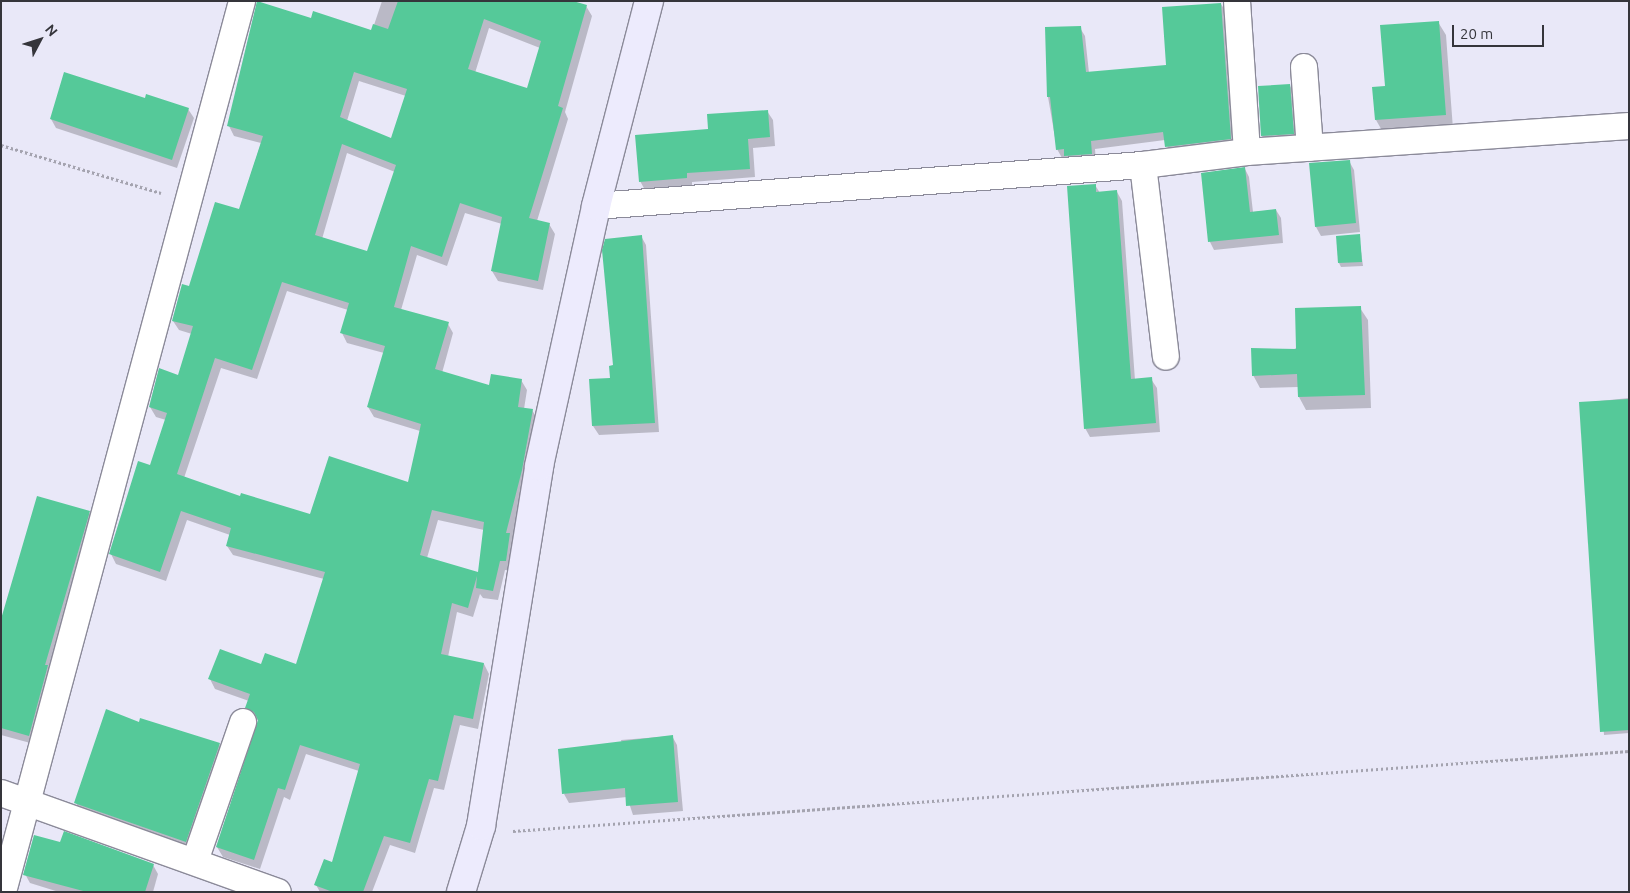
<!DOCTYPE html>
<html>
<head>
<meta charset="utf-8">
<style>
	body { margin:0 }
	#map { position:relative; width:1630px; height:893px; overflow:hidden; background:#e9e8f8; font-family:Ubuntu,sans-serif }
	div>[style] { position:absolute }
	.shadow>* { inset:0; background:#0003 }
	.building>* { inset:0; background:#55c999 }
	.path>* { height:3px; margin-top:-1.5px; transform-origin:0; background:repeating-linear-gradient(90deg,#a4a3af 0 2.5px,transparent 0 5px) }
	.roads { filter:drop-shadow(1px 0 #8b8a99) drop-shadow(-1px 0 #8b8a99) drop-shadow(0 1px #8b8a99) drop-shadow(0 -1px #8b8a99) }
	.street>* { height:26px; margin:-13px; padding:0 13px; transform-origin:13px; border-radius:13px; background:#fff }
	.secondary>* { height:28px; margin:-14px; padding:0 14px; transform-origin:14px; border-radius:14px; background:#edebfd }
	span { translate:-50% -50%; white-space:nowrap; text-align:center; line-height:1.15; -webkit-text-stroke:4.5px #e9e8f8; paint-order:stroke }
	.frame { position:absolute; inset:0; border:2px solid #35353b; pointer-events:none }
	.north { position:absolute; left:15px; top:15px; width:50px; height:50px; -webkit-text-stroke:4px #e9e8f8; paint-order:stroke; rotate:50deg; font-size:14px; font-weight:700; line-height:20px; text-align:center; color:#35353b }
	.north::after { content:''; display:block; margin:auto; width:18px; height:22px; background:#35353b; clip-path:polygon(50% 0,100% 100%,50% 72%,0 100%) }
	.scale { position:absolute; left:1452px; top:25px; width:92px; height:22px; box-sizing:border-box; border:2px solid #35353b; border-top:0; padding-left:6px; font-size:15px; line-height:18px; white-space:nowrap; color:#35353b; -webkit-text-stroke:4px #e9e8f8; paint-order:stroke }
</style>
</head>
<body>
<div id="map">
	<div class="shadow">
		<div style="clip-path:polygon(evenodd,382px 1px,586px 6px,592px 16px,565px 112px,568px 119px,537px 221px,549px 224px,555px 234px,543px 290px,498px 281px,492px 271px,502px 224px,465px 213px,447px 266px,417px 255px,401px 310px,448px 324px,453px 333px,442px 373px,490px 387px,521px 380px,527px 390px,524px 409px,532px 410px,538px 420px,527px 481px,512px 540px,515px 544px,511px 571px,505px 570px,498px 600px,483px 598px,480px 594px,473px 617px,457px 612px,448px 657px,484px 664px,489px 674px,478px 729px,460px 725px,444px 790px,434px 788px,415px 853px,390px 845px,372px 892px,320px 892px,316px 885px,333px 864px,359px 771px,306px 754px,290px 800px,284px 797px,260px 869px,223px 857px,217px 847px,259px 721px,252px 717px,247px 707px,249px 701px,215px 689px,210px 679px,262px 666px,297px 665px,324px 579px,233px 555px,227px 546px,230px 535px,187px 520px,166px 581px,116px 564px,111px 554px,151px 467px,166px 420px,156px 417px,150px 407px,179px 377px,192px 334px,179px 330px,173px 321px,190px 287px,239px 211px,261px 143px,234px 136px,229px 126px,312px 20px,372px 31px,382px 1px,489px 28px,540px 48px,528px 90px,475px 73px,489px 28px,382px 1px,359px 81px,406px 96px,392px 140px,347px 121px,359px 81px,382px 1px,347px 153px,395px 172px,368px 253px,322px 239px,347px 153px,382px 1px,287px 291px,348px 310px,342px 333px,347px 343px,384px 353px,368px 407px,374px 417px,420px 431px,409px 483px,311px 515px,241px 498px,184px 478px,221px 368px,257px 379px,287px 291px,382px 1px,438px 520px,484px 530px,479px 573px,427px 558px,438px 520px)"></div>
		<div style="clip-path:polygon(1221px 4px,1226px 12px,1235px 147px,1171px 155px,1165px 140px,1095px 149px,1096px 162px,1070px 164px,1067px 157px,1062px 158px,1057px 149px,1048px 97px,1080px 28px,1085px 36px,1089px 73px,1167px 66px)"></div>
		<div style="clip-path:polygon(1438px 22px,1446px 35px,1453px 129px,1384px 134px,1376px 120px,1374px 88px,1386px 88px)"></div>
		<div style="clip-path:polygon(1290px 86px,1295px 95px,1298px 143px,1267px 145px,1262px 136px)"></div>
		<div style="clip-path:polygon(146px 99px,188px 109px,194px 118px,177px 168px,56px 128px,51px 119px)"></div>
		<div style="clip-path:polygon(767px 111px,773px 120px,775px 146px,753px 148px,755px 177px,692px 182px,692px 187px,645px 190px,640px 181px,710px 131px)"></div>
		<div style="clip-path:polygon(1349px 161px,1354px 170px,1360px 232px,1321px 236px,1316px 227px)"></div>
		<div style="clip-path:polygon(1245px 169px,1249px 177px,1253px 212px,1276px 210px,1281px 218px,1283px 243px,1214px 250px,1210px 242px,1203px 174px)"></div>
		<div style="clip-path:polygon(1095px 185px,1100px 193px,1117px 192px,1122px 201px,1135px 380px,1151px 379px,1157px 388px,1160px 432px,1090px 437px,1085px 428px)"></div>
		<div style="clip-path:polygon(641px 236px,646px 245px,659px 432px,599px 435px,593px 426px,614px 367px)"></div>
		<div style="clip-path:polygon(1359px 236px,1363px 266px,1341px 267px,1339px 263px)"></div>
		<div style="clip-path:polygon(1360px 308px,1368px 320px,1371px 408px,1306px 410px,1299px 397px,1298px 387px,1260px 388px,1253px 375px)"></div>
		<div style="clip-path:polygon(1629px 398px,1629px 733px,1604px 735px,1580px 403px)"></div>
		<div style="clip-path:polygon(89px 512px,94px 521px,34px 744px,1px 735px,1px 626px)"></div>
		<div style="clip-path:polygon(140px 724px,219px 744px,226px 756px,192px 853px,82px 815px,76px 803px)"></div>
		<div style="clip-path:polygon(672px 736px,677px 745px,683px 811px,633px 815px,627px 797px,569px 803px,564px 794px,622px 745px,621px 740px)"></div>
		<div style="clip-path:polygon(153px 865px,158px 874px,153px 892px,59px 892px,30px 883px,25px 874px)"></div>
	</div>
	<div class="building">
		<div style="clip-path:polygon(evenodd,257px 1px,311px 18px,313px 11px,371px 30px,373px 24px,388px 29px,398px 1px,573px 1px,587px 5px,558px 106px,563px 108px,529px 218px,550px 223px,538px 281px,491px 271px,502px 217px,460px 203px,442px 257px,411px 246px,394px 307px,449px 322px,435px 369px,489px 385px,491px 374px,522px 379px,518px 407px,533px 409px,522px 470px,506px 533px,510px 533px,506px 561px,500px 561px,493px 591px,476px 588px,477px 576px,468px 608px,452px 603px,441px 654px,484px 663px,473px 719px,454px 715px,438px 781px,429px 779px,410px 843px,384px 836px,363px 892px,333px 892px,314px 885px,324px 859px,332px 862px,360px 764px,300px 745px,285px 790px,278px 788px,254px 860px,216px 847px,258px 720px,254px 712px,245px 708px,250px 694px,208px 679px,220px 649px,261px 664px,265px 653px,296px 664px,325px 572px,226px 546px,231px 528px,181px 511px,160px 572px,109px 554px,138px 461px,150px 465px,167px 413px,149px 407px,159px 368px,178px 375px,193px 326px,172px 321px,182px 284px,189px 286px,215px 202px,239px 209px,263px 136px,227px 126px,257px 1px,484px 19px,541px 41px,527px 88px,468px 69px,484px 19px,257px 1px,354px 72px,407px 89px,391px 138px,340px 117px,354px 72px,257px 1px,342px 144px,396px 165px,367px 251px,315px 235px,342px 144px,257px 1px,282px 282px,349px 303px,340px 333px,385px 346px,367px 407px,421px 424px,408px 482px,329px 456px,310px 514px,241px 493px,240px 496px,177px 474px,215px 358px,252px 370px,282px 282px,257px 1px,432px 510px,484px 522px,478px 572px,420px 555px,432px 510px)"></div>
		<div style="clip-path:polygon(1221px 3px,1231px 139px,1165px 147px,1163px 132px,1091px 141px,1092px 154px,1064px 156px,1064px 149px,1056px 150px,1050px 97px,1047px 97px,1045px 27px,1081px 26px,1086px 72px,1166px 65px,1162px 7px)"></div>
		<div style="clip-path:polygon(1439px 21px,1446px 115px,1375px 120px,1372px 87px,1385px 86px,1380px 25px)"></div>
		<div style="clip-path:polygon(64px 72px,145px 98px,146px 94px,189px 108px,172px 160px,50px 119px)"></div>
		<div style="clip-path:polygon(1290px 84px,1294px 134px,1261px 136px,1258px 86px)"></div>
		<div style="clip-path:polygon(768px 110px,770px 137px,748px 139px,750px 169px,687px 173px,687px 178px,639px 182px,635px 135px,708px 129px,707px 114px)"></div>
		<div style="clip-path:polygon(1350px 160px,1356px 223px,1315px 227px,1309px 163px)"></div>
		<div style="clip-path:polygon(1245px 167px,1250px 212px,1276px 209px,1279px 235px,1208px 242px,1201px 173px)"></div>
		<div style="clip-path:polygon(1096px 184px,1096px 192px,1117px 190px,1131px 379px,1152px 377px,1156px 423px,1084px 429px,1067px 186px)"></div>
		<div style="clip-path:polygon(1360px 234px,1362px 262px,1338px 263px,1336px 236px)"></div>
		<div style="clip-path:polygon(642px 235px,655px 423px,592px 426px,589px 379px,610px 378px,609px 366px,613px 365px,602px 250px,605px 239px)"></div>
		<div style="clip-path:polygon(1361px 306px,1365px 395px,1298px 397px,1297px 374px,1252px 376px,1251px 348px,1296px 349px,1295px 308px)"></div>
		<div style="clip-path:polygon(1629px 399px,1629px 730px,1600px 732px,1579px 402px)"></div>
		<div style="clip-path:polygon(37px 496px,90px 511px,45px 665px,48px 665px,29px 736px,1px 728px,1px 619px)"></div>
		<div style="clip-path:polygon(106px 709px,139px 722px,140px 718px,220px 743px,186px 842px,74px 803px)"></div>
		<div style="clip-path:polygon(673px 735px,678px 802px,626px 806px,625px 788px,562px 794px,558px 749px)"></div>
		<div style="clip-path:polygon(64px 831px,154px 864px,145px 892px,87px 892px,23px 875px,34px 835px,60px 842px)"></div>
	</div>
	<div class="path">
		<div style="left:1px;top:145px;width:167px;rotate:16.7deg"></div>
		<div style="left:513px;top:831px;width:1119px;rotate:-4.1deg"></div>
	</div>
	<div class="roads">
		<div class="street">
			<div style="left:1237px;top:1px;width:151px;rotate:86.2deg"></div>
			<div style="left:1304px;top:67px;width:81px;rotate:85.8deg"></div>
			<div style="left:1143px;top:165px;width:193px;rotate:83.2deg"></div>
			<div style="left:596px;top:206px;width:549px;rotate:-4.29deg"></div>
			<div style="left:1143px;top:165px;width:105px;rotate:-7.1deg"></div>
			<div style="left:1247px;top:152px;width:383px;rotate:-3.9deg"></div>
			<div style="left:1px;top:793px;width:294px;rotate:19.7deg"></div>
			<div style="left:195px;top:861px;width:147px;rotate:-70.9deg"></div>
			<div style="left:3px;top:892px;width:922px;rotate:-74.98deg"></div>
		</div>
		<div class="secondary">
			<div style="left:461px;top:892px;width:69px;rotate:-73.1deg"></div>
			<div style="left:481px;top:826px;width:365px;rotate:-80.8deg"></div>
			<div style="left:539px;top:466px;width:266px;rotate:-77.6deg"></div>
			<div style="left:596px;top:206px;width:212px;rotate:-75.5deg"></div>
		</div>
	</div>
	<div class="frame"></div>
	<div class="north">N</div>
	<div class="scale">20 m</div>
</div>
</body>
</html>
